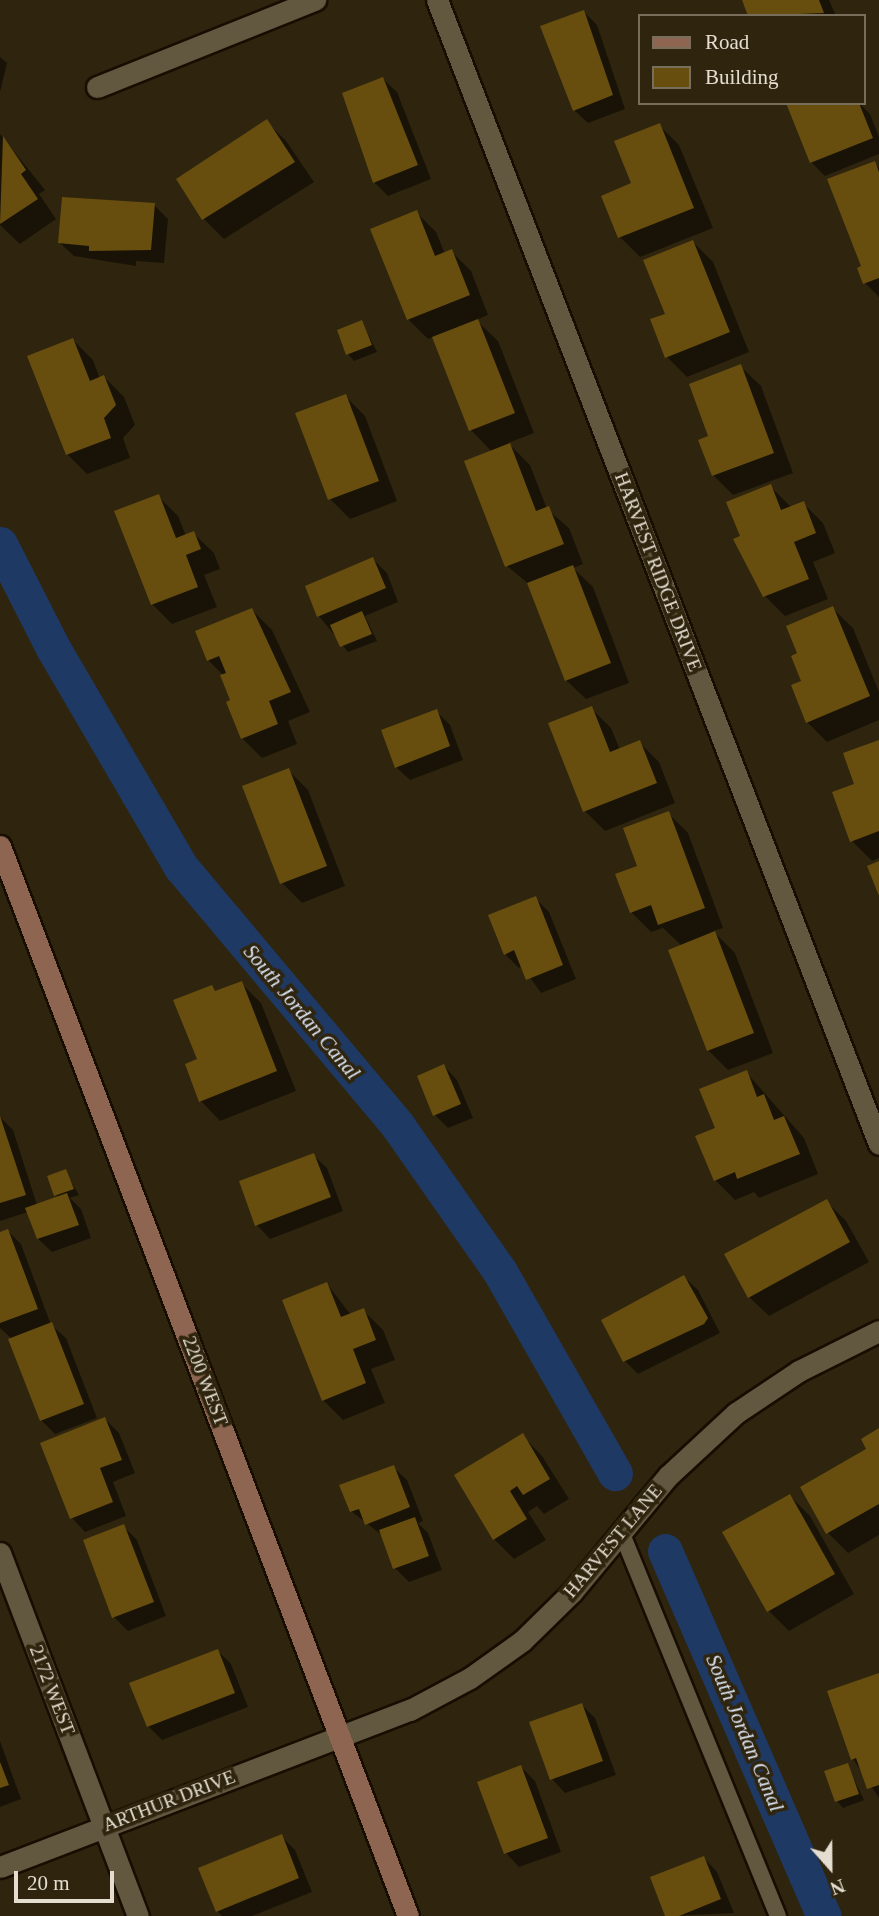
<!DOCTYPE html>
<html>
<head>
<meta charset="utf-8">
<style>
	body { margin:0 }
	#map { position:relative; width:879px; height:1916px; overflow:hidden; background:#2f250e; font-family:"Times New Roman",serif }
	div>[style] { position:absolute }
	.shadow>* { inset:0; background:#0007 }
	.canal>* { height:35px; margin:-17.5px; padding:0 17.5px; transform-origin:17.5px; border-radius:17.5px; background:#1e3964 }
	.building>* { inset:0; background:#674e0e }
	.roads { filter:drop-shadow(2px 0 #170d00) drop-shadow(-2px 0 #170d00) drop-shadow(0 2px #170d00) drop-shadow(0 -2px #170d00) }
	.lane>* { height:16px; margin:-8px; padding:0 8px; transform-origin:8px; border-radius:8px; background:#62573f }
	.street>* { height:21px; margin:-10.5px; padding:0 10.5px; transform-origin:10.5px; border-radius:10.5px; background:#62573f }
	.secondary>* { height:21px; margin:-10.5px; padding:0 10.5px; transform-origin:10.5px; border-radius:10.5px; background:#8d6550 }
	span { translate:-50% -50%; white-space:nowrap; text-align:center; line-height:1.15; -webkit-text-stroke:7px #2f250e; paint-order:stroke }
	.street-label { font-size:19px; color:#e4ddd0 }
	.water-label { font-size:21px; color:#dce5f4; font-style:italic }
	.legend { position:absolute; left:638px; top:14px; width:228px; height:91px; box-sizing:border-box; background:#2f250e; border:2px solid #776f5c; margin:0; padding:9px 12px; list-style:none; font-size:21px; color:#e4ddd0 }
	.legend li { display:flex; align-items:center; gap:14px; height:35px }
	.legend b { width:35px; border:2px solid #776f5c }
	.north { position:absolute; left:795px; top:1832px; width:70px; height:70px; -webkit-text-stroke:5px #2f250e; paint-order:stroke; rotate:159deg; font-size:19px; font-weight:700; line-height:28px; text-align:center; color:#e4ddd0 }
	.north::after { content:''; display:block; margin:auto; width:24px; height:32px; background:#e4ddd0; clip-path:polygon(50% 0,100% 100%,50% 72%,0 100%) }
	.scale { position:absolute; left:14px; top:1871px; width:100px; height:32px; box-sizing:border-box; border:4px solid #e4ddd0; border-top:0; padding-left:9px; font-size:21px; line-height:24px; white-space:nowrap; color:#e4ddd0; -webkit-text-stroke:5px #2f250e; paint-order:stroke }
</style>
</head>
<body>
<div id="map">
	<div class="shadow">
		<div style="clip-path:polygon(744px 0,829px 0,836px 16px,750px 16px)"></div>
		<div style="clip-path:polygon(584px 12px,597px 25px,625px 109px,588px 123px,574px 110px)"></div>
		<div style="clip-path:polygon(0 57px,7px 63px,0 92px)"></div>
		<div style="clip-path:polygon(383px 79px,397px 92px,431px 179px,388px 196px,374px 182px)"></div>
		<div style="clip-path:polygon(859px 103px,870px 114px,879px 137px,879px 154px,825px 176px,811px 162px)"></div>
		<div style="clip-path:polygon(266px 121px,286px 141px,314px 182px,224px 239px,204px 219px)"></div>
		<div style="clip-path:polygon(659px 125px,679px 145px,713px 228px,640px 257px,620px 237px,634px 184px)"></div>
		<div style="clip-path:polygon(0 134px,45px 190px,39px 194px,56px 219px,20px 244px,0 225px)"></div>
		<div style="clip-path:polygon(874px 163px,879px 168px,879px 297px,865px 283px,863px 267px)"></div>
		<div style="clip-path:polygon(154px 205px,168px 219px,164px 263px,136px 261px,136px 266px,74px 256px,60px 243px)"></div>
		<div style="clip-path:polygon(416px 212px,436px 232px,445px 254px,451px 251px,471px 271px,488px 315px,476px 320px,498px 341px,534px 433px,508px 443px,530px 465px,547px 509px,569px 528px,583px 564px,573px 568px,593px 587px,629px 683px,586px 699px,566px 680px,530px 585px,507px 566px,492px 452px,471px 430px,434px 337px,428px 339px,408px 319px)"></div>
		<div style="clip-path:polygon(693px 242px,713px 262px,749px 352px,687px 377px,667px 357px,667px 315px)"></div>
		<div style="clip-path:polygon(362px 322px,377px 352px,354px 361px,348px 354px)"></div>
		<div style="clip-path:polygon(73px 340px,93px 360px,100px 379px,104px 377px,124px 397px,135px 425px,123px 438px,130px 458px,87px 474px,67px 454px)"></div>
		<div style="clip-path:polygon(741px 367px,761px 386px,793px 473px,733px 495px,713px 475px)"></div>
		<div style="clip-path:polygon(345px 396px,365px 416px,397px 501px,350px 519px,330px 499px)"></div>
		<div style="clip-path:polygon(770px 486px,791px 507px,803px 503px,823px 523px,835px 553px,813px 562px,828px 599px,785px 616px,765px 596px,742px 537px)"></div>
		<div style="clip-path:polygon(158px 496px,178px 516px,186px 536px,194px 534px,214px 553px,220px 569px,204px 575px,217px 607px,172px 624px,152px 604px)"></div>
		<div style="clip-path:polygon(373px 559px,387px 573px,398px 602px,365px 616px,377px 641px,348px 652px,319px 616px)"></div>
		<div style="clip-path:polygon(833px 609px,853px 628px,879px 692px,879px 720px,827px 742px,807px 722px,799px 654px)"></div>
		<div style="clip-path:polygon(252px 610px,272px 630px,310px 712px,288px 721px,297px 744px,262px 758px,242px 738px,224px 676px,208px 660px)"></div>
		<div style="clip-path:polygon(591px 708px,611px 728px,620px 750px,639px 742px,659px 762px,675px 803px,605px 831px,585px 811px)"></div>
		<div style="clip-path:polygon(436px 711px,450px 725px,463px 760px,410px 780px,396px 767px)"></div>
		<div style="clip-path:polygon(879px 742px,879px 858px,872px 861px,852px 841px,857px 785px)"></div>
		<div style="clip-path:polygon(288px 770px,308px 790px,345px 886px,302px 903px,282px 883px)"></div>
		<div style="clip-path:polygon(668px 813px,688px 833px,723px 928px,713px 931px,735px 953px,773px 1053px,728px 1070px,708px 1050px,682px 946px,663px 928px,651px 932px,631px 912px,639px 867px)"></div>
		<div style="clip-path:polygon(535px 898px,549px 912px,576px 979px,541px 993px,522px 966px,519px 968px,505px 954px)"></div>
		<div style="clip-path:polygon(241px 983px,261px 1003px,296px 1091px,220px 1121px,201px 1101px,199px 1060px,211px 987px,217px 993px)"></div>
		<div style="clip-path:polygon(444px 1066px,457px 1080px,473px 1118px,448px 1128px,435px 1115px)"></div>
		<div style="clip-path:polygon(746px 1072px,804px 1138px,818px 1174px,759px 1198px,754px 1192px,735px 1200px,715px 1180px,717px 1129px)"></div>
		<div style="clip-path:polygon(0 1117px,13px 1130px,37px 1205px,59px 1198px,56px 1195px,65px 1171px,79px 1195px,70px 1198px,81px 1209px,91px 1238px,52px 1252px,38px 1239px,28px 1212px,0 1221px)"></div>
		<div style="clip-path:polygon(313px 1155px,327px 1168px,343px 1211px,270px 1239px,257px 1225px)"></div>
		<div style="clip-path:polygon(826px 1201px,846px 1221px,869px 1262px,769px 1316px,749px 1297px)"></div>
		<div style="clip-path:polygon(8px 1231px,21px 1244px,51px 1325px,66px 1338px,97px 1418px,55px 1434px,41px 1420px,12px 1339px,0 1328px,0 1233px)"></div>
		<div style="clip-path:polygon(684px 1277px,698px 1290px,720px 1333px,638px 1374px,625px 1361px)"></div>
		<div style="clip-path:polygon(327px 1284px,351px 1315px,363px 1310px,383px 1330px,395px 1360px,371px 1369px,385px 1403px,343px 1420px,323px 1400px)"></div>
		<div style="clip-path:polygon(105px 1419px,119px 1433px,135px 1473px,113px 1482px,126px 1516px,85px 1532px,72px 1518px)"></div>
		<div style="clip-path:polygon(879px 1430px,879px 1535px,848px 1553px,828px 1533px)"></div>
		<div style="clip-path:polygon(523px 1436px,542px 1456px,569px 1499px,544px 1514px,537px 1506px,528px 1512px,546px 1540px,514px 1559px,494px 1539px)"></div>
		<div style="clip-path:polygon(393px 1467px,407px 1480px,423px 1521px,418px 1523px,428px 1533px,442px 1570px,409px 1582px,395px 1568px,383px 1536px,351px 1511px)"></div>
		<div style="clip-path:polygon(790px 1496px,810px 1516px,854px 1594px,789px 1631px,769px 1611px)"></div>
		<div style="clip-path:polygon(124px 1527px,137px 1540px,166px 1616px,128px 1631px,114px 1617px)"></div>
		<div style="clip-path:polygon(218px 1651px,231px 1664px,248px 1707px,162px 1740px,148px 1726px)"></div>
		<div style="clip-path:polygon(879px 1676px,879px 1798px,853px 1759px)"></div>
		<div style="clip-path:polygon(582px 1705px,595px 1718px,616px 1775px,565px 1793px,552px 1779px,531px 1724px)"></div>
		<div style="clip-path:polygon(0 1741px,21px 1799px,0 1807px)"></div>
		<div style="clip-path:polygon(847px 1765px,864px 1800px,843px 1808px,837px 1801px)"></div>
		<div style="clip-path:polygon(521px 1767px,535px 1781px,561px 1852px,519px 1867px,506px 1853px)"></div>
		<div style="clip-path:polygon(281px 1836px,295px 1850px,312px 1892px,252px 1916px,222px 1916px,217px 1911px)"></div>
		<div style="clip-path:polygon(704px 1858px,717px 1872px,734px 1913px,667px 1916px)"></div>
	</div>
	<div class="canal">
		<div style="left:0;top:544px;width:117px;rotate:63deg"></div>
		<div style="left:53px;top:648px;width:254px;rotate:59.7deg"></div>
		<div style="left:181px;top:867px;width:338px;rotate:50deg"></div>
		<div style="left:398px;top:1126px;width:176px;rotate:55deg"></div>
		<div style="left:499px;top:1270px;width:234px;rotate:60.3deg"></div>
		<div style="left:665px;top:1551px;width:398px;rotate:66.5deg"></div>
	</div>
	<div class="building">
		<div style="clip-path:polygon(742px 0,819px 0,824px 13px,748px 16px)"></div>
		<div style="clip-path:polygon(584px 10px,613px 95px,573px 111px,540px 26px)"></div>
		<div style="clip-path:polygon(383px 77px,418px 165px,373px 183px,342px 93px)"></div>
		<div style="clip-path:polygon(786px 103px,859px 103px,873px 138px,810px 163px)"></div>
		<div style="clip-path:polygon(267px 119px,295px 162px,202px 220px,176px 179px)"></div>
		<div style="clip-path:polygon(660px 123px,694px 208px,618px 238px,601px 196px,631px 183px,614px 141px)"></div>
		<div style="clip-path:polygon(3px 136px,26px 170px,21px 174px,38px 199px,0 224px)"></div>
		<div style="clip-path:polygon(875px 161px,879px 172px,879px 278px,863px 284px,857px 268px,861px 266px,827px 179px)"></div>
		<div style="clip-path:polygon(62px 197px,155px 203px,151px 250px,89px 251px,89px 246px,58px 243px)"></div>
		<div style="clip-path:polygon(417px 210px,435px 256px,452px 249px,470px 295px,407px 320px,370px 229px)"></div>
		<div style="clip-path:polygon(693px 240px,730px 332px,665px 358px,650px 319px,665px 314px,643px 260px)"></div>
		<div style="clip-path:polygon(478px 319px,515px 413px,469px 431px,432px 337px)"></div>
		<div style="clip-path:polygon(362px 320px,372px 345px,346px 355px,337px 330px)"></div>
		<div style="clip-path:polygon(73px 338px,90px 381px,104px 375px,116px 405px,104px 418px,111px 438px,66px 455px,27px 356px)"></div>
		<div style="clip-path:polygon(741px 364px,774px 453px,712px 476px,698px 440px,708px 436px,689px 384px)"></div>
		<div style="clip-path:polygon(346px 394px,379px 481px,328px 500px,295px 413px)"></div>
		<div style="clip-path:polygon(510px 443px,536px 511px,549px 506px,564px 544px,505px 567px,464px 461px)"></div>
		<div style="clip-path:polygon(771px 484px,781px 510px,804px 501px,816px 533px,794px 542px,809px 579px,763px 597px,733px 539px,740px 536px,726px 502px)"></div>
		<div style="clip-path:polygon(159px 494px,176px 538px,194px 531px,201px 549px,186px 555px,198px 587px,151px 605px,114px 511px)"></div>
		<div style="clip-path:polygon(373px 557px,386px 588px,317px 617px,305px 586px)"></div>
		<div style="clip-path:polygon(573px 565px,611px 663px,565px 681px,527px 583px)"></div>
		<div style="clip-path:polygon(833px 606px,870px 696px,806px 723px,791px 685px,801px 681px,791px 656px,797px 653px,786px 626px)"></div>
		<div style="clip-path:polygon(252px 608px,291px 692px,269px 701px,278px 724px,241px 739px,226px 702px,230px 700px,220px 675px,226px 673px,219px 656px,207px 661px,195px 631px)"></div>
		<div style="clip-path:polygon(362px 611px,372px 634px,340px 647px,330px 625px)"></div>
		<div style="clip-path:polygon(592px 706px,610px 752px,640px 740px,657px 783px,583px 812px,548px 723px)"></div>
		<div style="clip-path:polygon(437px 709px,450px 746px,395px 768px,381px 730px)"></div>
		<div style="clip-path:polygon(879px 740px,879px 831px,850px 842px,832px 792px,854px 784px,843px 753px)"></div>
		<div style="clip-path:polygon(289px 768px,327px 866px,280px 884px,242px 786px)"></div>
		<div style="clip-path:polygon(669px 811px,705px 908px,658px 925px,651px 905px,630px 913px,615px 874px,637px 866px,623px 828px)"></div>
		<div style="clip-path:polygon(879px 861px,879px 896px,867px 866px)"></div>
		<div style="clip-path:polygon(536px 896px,563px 965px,526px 980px,514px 950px,504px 955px,488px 915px)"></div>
		<div style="clip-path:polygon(715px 931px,754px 1033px,707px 1051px,668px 950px)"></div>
		<div style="clip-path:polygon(242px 981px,277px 1071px,199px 1102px,185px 1064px,197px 1059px,173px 1000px,212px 985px,215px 991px)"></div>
		<div style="clip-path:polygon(444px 1064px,461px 1104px,433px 1116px,417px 1076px)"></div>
		<div style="clip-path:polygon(747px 1070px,757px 1097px,764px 1094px,774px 1120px,784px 1116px,800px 1154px,737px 1179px,735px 1172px,714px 1181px,695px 1136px,715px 1128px,699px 1089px)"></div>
		<div style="clip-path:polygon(0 1116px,26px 1195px,0 1203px)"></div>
		<div style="clip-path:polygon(314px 1153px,331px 1197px,255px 1226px,239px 1181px)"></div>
		<div style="clip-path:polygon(66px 1169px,74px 1189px,54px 1196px,47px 1176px)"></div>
		<div style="clip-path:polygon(67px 1193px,79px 1225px,37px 1239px,25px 1208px)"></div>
		<div style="clip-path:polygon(827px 1199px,850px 1242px,748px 1298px,724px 1254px)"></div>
		<div style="clip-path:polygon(8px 1229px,38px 1309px,0 1323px,0 1232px)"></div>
		<div style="clip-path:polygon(684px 1275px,708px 1318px,704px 1324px,623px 1362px,601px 1320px)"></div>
		<div style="clip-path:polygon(327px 1282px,341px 1317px,364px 1308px,376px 1340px,353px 1349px,366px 1383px,322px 1401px,282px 1300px)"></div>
		<div style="clip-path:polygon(52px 1322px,84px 1404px,40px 1421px,8px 1339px)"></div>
		<div style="clip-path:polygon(105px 1417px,122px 1460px,100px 1468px,113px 1502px,70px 1519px,40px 1443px)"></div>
		<div style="clip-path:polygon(879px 1428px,879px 1504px,826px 1534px,800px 1487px,866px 1449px,861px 1439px)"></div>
		<div style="clip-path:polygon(523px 1433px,550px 1479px,523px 1495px,517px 1486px,510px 1491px,527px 1519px,493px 1540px,454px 1475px)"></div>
		<div style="clip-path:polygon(394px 1465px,410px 1507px,365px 1525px,359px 1509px,350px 1512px,339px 1485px)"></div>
		<div style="clip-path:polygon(790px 1494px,835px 1574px,767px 1612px,722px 1532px)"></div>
		<div style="clip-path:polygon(415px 1517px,429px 1556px,393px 1569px,379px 1530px)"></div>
		<div style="clip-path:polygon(124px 1524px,154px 1602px,112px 1618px,83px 1540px)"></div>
		<div style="clip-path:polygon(218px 1649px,235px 1693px,147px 1727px,129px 1683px)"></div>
		<div style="clip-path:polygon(879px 1673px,879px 1785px,867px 1789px,856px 1758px,851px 1760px,827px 1691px)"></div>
		<div style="clip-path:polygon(582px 1703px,603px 1761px,550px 1780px,529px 1722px)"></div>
		<div style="clip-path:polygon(0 1762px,9px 1785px,0 1788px)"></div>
		<div style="clip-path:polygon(848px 1763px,859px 1794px,835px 1802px,824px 1771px)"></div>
		<div style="clip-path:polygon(521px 1765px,548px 1838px,504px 1854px,477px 1782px)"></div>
		<div style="clip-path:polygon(282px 1834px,299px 1878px,216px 1912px,198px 1868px)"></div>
		<div style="clip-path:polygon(704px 1856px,721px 1899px,679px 1916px,665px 1916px,650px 1877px)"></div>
	</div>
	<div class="roads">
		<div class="lane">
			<div style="left:622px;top:1534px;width:413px;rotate:67.8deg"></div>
		</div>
		<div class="street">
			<div style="left:437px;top:0;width:1226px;rotate:68.88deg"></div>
			<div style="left:97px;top:87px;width:235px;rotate:-21.8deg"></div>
			<div style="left:0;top:1553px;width:388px;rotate:69.2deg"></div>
			<div style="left:0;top:1867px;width:439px;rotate:-21deg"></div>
			<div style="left:410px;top:1710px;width:68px;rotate:-28.1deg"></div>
			<div style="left:470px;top:1678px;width:64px;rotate:-35.4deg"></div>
			<div style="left:522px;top:1641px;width:70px;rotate:-44.4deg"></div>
			<div style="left:572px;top:1592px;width:151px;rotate:-50.4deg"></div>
			<div style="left:668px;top:1476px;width:93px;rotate:-42.8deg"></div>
			<div style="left:736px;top:1413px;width:76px;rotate:-33.7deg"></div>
			<div style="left:799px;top:1371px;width:89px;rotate:-26.6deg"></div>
		</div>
		<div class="secondary">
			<div style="left:0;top:846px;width:1145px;rotate:69.13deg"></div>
		</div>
	</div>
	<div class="street-label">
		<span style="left:658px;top:572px;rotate:69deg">HARVEST RIDGE DRIVE</span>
		<span style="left:205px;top:1381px;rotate:69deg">2200 WEST</span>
		<span style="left:613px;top:1541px;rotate:-50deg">HARVEST LANE</span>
		<span style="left:52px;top:1690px;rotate:69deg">2172 WEST</span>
		<span style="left:169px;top:1801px;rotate:-21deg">ARTHUR DRIVE</span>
	</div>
	<div class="water-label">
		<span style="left:302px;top:1012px;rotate:50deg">South Jordan Canal</span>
		<span style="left:745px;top:1733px;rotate:67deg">South Jordan Canal</span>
	</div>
	<ul class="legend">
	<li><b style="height:9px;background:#8d6550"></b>Road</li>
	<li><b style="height:19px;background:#674e0e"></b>Building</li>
	</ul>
	<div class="north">N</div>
	<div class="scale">20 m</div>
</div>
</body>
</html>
